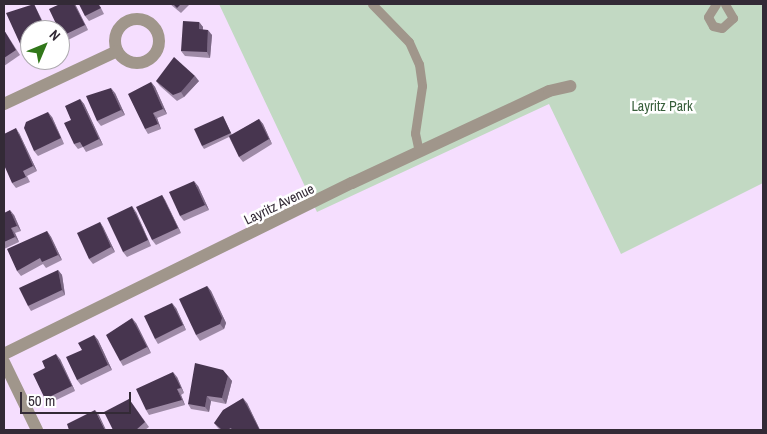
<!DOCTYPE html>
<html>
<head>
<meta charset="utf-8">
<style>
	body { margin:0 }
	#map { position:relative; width:767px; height:434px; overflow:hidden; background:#f5defe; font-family:"Archivo Narrow",sans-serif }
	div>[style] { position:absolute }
	.green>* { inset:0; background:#c2d9c3 }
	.service>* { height:9px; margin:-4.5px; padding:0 4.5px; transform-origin:4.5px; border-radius:4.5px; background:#a0968b }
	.minor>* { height:12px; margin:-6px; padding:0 6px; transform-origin:6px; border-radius:6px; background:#a0968b }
	.minor>.ring { margin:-6px; padding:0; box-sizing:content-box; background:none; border:12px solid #a0968b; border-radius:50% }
	.wall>* { inset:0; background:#9e8aa6 }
	.shaded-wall>* { inset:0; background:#7b6884 }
	.building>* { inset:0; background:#47354f }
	span { translate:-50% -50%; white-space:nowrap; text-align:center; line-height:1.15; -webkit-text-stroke:5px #fff; paint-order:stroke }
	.park-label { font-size:14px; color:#375e3a }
	.street-label { font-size:14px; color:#332a36 }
	.frame { position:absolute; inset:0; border:5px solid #332a36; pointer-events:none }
	.north { position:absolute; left:20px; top:20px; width:50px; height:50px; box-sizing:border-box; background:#fff; border:1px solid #adaaaf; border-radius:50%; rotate:45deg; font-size:14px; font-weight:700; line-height:20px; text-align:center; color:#332a36 }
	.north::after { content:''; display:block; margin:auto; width:18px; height:22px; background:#31771a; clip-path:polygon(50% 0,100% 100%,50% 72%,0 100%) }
	.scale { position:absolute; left:20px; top:392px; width:111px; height:22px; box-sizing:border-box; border:2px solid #332a36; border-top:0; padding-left:6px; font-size:15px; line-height:18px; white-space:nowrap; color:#332a36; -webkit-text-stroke:4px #fff; paint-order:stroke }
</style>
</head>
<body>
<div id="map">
	<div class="green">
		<div style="clip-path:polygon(219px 4px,763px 4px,763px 183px,621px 254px,549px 104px,317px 212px)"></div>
	</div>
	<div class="service">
		<div style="left:372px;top:4px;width:53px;rotate:45.8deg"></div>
		<div style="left:409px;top:42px;width:24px;rotate:66deg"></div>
		<div style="left:419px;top:64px;width:22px;rotate:82deg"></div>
		<div style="left:422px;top:86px;width:48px;rotate:98.5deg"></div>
		<div style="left:415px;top:133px;width:19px;rotate:78deg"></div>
		<div style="left:716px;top:4px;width:15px;rotate:122deg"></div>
		<div style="left:708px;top:17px;width:10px;rotate:61deg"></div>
		<div style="left:713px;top:26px;width:9px;rotate:13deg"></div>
		<div style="left:722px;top:28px;width:15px;rotate:-42deg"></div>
		<div style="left:733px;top:18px;width:16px;rotate:-120deg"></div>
	</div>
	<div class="minor">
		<div class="ring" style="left:115px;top:19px;width:32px;height:32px"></div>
		<div style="left:4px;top:104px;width:125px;rotate:-25.1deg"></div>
		<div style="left:4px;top:354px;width:388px;rotate:-26.2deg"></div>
		<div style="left:352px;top:183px;width:217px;rotate:-25deg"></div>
		<div style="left:549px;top:91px;width:22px;rotate:-13deg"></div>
		<div style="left:4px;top:362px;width:76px;rotate:64.1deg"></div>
	</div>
	<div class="wall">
		<div style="clip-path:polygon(34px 4px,47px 30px,30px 30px,30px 52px,26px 53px,22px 48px)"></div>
		<div style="clip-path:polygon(60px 4px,75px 4px,88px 30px,66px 41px,62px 36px)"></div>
		<div style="clip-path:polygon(79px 4px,99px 4px,104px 14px,89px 21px,85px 16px)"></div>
		<div style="clip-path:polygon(170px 4px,190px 4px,181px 13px)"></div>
		<div style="clip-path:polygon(199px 22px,203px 27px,203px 30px,212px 35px,210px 58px,185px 56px,181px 51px)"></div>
		<div style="clip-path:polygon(4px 30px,20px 55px,4px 66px)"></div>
		<div style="clip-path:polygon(156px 81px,199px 81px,184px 97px,177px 101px,160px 86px)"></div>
		<div style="clip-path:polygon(151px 82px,155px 87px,167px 114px,157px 118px,161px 129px,148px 134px,145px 129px)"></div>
		<div style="clip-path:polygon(115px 93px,125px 115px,101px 126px,97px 121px)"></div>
		<div style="clip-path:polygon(80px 99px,84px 104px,103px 145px,86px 152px,83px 147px,78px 149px,74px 144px,71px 120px)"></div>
		<div style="clip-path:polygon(223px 116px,232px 135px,259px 119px,263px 124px,272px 144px,243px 162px,239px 157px,229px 137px,204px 149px,202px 146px)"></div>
		<div style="clip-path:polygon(52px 117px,64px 144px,38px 156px,34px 151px)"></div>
		<div style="clip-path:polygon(19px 133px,37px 171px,27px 176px,30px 182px,16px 188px,12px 183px)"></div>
		<div style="clip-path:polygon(198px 186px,209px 210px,184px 221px,180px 216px)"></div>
		<div style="clip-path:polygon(162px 195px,165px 200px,181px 233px,156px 245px,152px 240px)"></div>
		<div style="clip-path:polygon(136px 212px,151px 246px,127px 257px,123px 252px)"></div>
		<div style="clip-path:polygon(4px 213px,14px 215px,21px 231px,15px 233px,19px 242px,4px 249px)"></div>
		<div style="clip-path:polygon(100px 222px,103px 227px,115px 252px,93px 264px,89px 259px)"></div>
		<div style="clip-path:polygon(47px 231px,51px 237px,62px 260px,46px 268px,43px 264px,21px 276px,17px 271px)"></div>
		<div style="clip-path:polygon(58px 270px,62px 275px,65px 295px,31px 311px,28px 306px)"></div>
		<div style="clip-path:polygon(207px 286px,211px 291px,226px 323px,224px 329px,200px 341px,196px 335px)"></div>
		<div style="clip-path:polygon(176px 308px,186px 330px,158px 344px,155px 339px)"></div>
		<div style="clip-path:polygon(136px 323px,151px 353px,123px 366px,120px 361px)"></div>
		<div style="clip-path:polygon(94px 335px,98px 340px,112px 370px,81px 385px,77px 380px,82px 350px)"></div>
		<div style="clip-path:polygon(60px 359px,75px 391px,48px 404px,45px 399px,45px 368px)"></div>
		<div style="clip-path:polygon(228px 376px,232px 381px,226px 404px,211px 401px,209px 412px,191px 409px,188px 404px)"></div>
		<div style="clip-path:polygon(177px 377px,184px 393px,181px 395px,185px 405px,149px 415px,146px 410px)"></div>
		<div style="clip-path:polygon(129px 399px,149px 427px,145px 430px,113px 430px)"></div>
		<div style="clip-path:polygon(247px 403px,260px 430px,220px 430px,218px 428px,214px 423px)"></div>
	</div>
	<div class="shaded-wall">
		<div style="clip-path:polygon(74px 4px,75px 4px,88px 30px,85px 25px)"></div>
		<div style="clip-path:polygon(199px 22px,203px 27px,202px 35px,199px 29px)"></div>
		<div style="clip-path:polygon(208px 30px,212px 35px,210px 58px,207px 52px)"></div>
		<div style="clip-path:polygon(195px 76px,199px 81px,184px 97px,181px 92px)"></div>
		<div style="clip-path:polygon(151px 82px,155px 87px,167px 114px,163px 109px)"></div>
		<div style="clip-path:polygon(111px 88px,115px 93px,125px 115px,121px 110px)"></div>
		<div style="clip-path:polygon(80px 99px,84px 104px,103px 145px,99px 139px)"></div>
		<div style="clip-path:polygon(48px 112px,52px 117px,64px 144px)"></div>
		<div style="clip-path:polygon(153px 113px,157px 118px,161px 129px,158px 124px)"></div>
		<div style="clip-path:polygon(259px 119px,263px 124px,272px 144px,269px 139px)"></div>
		<div style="clip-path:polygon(16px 128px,19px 133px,37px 171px,33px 166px)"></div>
		<div style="clip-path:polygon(194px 181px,198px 186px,209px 210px,205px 205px)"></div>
		<div style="clip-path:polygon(162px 195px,165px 200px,181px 233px,178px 228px)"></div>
		<div style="clip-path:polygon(132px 206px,136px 212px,151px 246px,148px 240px)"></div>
		<div style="clip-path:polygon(10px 210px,14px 215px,21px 231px,17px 226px)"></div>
		<div style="clip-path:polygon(100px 222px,103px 227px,115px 252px,111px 247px)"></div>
		<div style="clip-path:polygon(11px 228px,15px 233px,19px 242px,15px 237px)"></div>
		<div style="clip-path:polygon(47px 231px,51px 237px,62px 260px,58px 255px)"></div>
		<div style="clip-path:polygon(58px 270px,62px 275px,65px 295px,62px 290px)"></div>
		<div style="clip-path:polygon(207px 286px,211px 291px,226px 323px,224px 329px,220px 324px)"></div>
		<div style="clip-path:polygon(172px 303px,176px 308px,186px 330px,183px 325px)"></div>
		<div style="clip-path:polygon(132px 318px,136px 323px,151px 353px,147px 347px)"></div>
		<div style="clip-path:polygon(94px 335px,98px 340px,112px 370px,108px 365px)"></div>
		<div style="clip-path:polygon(56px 354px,60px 359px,75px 391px,72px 386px)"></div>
		<div style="clip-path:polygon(173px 372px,177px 377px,184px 393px,181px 388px)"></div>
		<div style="clip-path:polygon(228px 376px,232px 381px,226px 404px,222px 398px)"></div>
		<div style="clip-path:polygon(177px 389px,181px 395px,185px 405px,182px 400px)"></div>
		<div style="clip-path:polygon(207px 396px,211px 401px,209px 412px,205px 407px)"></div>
		<div style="clip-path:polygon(243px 398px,247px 403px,260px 430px,259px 430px)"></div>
		<div style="clip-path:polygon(95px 410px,99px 415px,106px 430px,105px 430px)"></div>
	</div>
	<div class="building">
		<div style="clip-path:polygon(34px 4px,46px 30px,30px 30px,30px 46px,22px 48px,6px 13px)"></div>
		<div style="clip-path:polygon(60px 4px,74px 4px,85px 25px,62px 36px,60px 32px,60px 30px,59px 30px,49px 9px)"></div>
		<div style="clip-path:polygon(79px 4px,98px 4px,101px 8px,85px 16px)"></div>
		<div style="clip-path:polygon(173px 4px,181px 4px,177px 8px)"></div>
		<div style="clip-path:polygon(183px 21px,199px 22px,199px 29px,208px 30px,207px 52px,181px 51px)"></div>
		<div style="clip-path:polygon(4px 30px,16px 50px,4px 58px)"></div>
		<div style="clip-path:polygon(174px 57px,195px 76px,181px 92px,173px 95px,156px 81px)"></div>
		<div style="clip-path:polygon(151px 82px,163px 109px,153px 113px,158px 124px,145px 129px,128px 94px)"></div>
		<div style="clip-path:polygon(111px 88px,121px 110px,97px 121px,86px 96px)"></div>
		<div style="clip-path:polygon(80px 99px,99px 139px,83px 147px,80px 142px,74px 144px,64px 123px,71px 120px,65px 106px)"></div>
		<div style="clip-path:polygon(48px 112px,61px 138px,34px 151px,24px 128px,26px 122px)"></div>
		<div style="clip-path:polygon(223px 116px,231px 133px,202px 146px,194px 129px)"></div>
		<div style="clip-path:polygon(259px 119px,269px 139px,239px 157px,229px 136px)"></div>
		<div style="clip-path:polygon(16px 128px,33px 166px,23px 171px,26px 177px,12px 183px,4px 165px,4px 134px)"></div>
		<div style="clip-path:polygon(194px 181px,205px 205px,180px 216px,169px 192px)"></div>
		<div style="clip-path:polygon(162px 195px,178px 228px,152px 240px,136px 207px)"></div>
		<div style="clip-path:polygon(132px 206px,148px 240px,123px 252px,107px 218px)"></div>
		<div style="clip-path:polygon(10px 210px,17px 226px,11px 228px,15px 237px,4px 242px,4px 213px)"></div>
		<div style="clip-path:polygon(100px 222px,111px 247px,89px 259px,77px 233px)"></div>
		<div style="clip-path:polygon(47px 231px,58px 255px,42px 262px,40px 258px,17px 271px,7px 249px)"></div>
		<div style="clip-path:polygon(58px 270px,62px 290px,28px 306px,19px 288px)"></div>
		<div style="clip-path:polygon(207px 286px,222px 318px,220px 324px,196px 335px,179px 299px)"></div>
		<div style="clip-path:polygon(172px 303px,183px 325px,155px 339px,144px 316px)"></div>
		<div style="clip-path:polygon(132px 318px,147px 347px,120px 361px,106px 335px)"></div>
		<div style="clip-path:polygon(94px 335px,108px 365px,77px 380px,66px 357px,82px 350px,78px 343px)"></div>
		<div style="clip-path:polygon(56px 354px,72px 386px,45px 399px,33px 374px,45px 368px,42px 361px)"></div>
		<div style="clip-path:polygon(195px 363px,223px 370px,228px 376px,222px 398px,207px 396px,205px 407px,188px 404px)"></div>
		<div style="clip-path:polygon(173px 372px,181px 388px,177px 389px,182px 400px,146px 410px,136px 389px)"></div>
		<div style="clip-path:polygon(243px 398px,259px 429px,257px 430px,232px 430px,231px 428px,227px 430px,222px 430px,214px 423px,223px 410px)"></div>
		<div style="clip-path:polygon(129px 399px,145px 422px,136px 430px,113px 430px,104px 412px)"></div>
		<div style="clip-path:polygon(95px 410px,105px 430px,69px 430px,67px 424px)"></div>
	</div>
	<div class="park-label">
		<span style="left:662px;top:106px">Layritz Park</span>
	</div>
	<div class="street-label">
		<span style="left:279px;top:204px;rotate:-26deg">Layritz Avenue</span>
	</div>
	<div class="frame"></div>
	<div class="north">N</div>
	<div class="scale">50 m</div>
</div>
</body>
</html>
